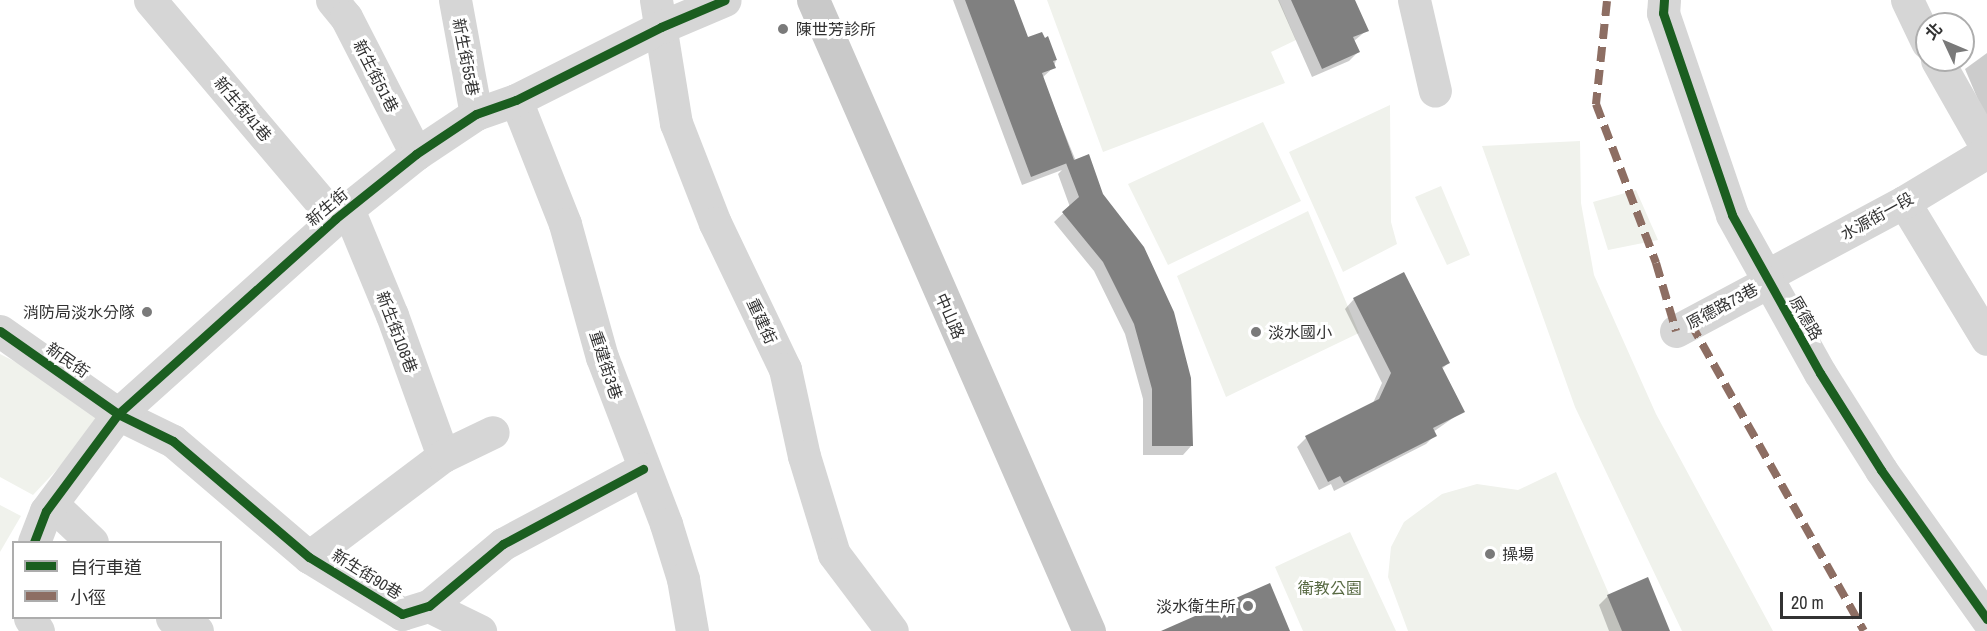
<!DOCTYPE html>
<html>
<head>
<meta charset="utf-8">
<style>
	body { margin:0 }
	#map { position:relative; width:1987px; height:631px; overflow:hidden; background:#fff; font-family:"Archivo Narrow","Noto Sans TC",sans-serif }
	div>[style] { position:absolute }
	.green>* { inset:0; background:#f0f2ec }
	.shadow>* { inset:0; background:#0003 }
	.building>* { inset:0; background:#808080 }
	.minor>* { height:33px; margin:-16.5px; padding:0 16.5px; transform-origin:16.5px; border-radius:16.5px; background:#d6d6d6 }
	.major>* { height:33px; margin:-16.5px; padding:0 16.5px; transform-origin:16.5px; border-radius:16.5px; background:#c9c9c9 }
	.quiet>* { height:8px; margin-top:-4px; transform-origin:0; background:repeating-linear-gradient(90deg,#8d6e63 0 15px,transparent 0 23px) }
	.cycleway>* { height:9px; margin:-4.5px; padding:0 4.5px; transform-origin:4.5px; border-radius:4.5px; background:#1b5e20 }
	.dots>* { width:16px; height:16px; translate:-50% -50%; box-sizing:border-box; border:3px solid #fff; border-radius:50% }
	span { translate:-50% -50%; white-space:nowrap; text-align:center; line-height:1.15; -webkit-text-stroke:6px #fff; paint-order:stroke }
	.poi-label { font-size:16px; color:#323232 }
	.left { translate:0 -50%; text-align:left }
	.right { translate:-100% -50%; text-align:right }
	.street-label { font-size:16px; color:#323232 }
	.park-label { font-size:16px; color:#586a43 }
	.legend { position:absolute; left:12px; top:541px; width:210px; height:78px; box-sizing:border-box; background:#fff; border:2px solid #adadad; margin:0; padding:8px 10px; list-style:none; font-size:18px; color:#323232 }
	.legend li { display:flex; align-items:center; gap:12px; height:30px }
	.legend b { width:30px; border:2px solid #adadad }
	.north { position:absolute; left:1915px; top:12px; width:60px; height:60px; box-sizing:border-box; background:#fff; border:2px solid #adadad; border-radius:50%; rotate:314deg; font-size:16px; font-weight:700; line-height:24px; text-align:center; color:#323232 }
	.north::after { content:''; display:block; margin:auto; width:21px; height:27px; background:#7a7a7a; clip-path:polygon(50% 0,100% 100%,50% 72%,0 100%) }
	.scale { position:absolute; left:1780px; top:592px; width:82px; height:27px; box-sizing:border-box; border:3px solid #323232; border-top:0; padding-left:8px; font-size:18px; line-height:21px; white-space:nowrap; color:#323232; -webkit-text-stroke:4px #fff; paint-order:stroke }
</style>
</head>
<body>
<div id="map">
	<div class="green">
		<div style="clip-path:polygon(1047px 0,1279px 0,1296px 40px,1271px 52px,1285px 83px,1103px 152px)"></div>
		<div style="clip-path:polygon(1390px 105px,1391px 222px,1397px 244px,1343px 272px,1289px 152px)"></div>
		<div style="clip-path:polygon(1263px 122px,1301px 201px,1168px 265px,1128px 184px)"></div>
		<div style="clip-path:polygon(1580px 141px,1581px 203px,1594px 275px,1656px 414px,1773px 631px,1682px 631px,1575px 407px,1482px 146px)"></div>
		<div style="clip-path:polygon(1441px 186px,1470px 255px,1447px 265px,1415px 197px)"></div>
		<div style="clip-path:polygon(1636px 190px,1658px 240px,1608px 250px,1593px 202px)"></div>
		<div style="clip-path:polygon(1308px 211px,1359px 333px,1226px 397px,1177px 276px)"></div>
		<div style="clip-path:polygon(0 354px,112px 411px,33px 495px,0 477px)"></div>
		<div style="clip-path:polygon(1556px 472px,1625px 631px,1408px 631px,1388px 577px,1391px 547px,1404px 522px,1442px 494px,1477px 484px,1518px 490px)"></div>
		<div style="clip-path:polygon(0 505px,21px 516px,0 552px)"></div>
		<div style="clip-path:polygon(1350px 532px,1396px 631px,1303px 631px,1275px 567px)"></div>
	</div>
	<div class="shadow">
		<div style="clip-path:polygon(953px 0,1013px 0,1028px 39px,1056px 60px,1054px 67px,1042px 78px,1192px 445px,1183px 455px,1143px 455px,1143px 399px,1125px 334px,1094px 271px,1054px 222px,1070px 207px,1058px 174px,1062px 170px,1022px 185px)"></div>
		<div style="clip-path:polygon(1278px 0,1354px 0,1367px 30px,1354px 41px,1358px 52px,1349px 61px,1312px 77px)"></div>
		<div style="clip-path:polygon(1987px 53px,1987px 121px,1965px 69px)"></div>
		<div style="clip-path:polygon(1354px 299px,1448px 363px,1442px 369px,1463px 411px,1433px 432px,1435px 435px,1426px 444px,1334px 491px,1331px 484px,1319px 490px,1297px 447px,1306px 438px,1373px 403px,1382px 383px,1345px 309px)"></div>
		<div style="clip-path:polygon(1608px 596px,1669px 631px,1609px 631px,1599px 605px)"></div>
	</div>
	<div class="building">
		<div style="clip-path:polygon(965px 0,1014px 0,1028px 37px,1042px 32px,1045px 38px,1048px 36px,1057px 60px,1053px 61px,1056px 68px,1042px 73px,1074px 160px,1089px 154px,1103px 194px,1144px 247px,1174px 312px,1191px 378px,1193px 446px,1152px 446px,1152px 389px,1134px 324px,1103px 262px,1062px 212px,1079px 197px,1066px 163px,1070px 162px,1031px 177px)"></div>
		<div style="clip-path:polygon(1291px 0,1355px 0,1369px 31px,1353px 37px,1360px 52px,1322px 69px)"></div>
		<div style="clip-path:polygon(1404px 272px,1450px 363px,1442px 367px,1465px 412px,1433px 428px,1437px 436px,1344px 483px,1340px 476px,1328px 482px,1305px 436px,1379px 399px,1391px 373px,1353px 298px)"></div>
		<div style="clip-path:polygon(1648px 577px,1670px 631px,1622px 631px,1607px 595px)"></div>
		<div style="clip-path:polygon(1270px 583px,1290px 631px,1161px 631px)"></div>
	</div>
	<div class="minor">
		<div style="left:150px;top:0;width:287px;rotate:49.8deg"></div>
		<div style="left:332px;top:0;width:22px;rotate:51deg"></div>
		<div style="left:346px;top:17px;width:154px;rotate:62.9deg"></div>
		<div style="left:455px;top:0;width:116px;rotate:79.6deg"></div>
		<div style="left:656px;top:0;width:125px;rotate:80.8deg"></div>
		<div style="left:676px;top:123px;width:107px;rotate:68.7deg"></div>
		<div style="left:715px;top:223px;width:162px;rotate:64.4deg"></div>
		<div style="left:785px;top:369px;width:89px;rotate:77.7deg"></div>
		<div style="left:804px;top:456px;width:102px;rotate:73deg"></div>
		<div style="left:834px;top:554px;width:96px;rotate:53deg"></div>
		<div style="left:1414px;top:0;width:93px;rotate:77deg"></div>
		<div style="left:1664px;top:0;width:13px;rotate:94deg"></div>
		<div style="left:1663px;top:13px;width:213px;rotate:71.1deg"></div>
		<div style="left:1732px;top:215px;width:181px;rotate:60.9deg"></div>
		<div style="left:1820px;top:373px;width:115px;rotate:57.8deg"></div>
		<div style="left:1881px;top:470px;width:183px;rotate:54.6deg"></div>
		<div style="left:1907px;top:0;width:47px;rotate:64.5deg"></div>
		<div style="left:1937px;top:60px;width:101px;rotate:60.4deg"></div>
		<div style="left:516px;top:100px;width:133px;rotate:68.4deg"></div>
		<div style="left:565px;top:224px;width:138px;rotate:74.5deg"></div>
		<div style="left:602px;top:357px;width:179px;rotate:69deg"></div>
		<div style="left:666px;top:524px;width:58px;rotate:72.8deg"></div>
		<div style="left:683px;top:579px;width:53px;rotate:80.2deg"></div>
		<div style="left:1904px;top:202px;width:160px;rotate:58.8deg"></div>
		<div style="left:348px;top:209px;width:115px;rotate:67.5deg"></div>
		<div style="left:392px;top:315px;width:150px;rotate:70.1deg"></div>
		<div style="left:1764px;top:277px;width:159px;rotate:-28.2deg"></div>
		<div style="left:1904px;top:202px;width:97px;rotate:-31.1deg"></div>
		<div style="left:0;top:331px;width:144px;rotate:35.1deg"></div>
		<div style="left:118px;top:414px;width:61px;rotate:26.1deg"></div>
		<div style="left:173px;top:441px;width:179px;rotate:40.5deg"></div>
		<div style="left:309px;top:557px;width:109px;rotate:31.5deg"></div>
		<div style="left:402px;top:614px;width:28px;rotate:-17deg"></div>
		<div style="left:429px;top:606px;width:97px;rotate:-40deg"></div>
		<div style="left:503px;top:544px;width:159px;rotate:-28.2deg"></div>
		<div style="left:1676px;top:331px;width:104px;rotate:-28deg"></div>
		<div style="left:52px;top:504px;width:55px;rotate:43.5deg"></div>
		<div style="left:34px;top:542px;width:33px;rotate:-69deg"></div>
		<div style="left:46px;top:511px;width:121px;rotate:-53.4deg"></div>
		<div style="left:118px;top:414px;width:292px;rotate:-41.9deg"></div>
		<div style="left:335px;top:219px;width:104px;rotate:-38.7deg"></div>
		<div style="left:416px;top:154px;width:72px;rotate:-33.7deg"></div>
		<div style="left:476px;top:114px;width:42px;rotate:-19.3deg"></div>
		<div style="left:516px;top:100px;width:162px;rotate:-26.7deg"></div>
		<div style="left:661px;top:27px;width:69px;rotate:-22.9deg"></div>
		<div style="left:309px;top:557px;width:168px;rotate:-37deg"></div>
		<div style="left:443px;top:456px;width:55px;rotate:-25.6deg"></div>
		<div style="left:429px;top:606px;width:57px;rotate:26.1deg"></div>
		<div style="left:30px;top:618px;width:15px;rotate:58deg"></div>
		<div style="left:172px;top:618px;width:28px;rotate:27deg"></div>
	</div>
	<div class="major">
		<div style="left:813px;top:0;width:689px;rotate:66.38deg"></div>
	</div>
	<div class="quiet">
		<div style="left:1607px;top:1px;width:104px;rotate:96.1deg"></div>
		<div style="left:1596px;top:104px;width:170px;rotate:69.3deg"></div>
		<div style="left:1656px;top:263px;width:71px;rotate:73.6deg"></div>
		<div style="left:1691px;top:324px;width:352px;rotate:60.6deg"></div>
	</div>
	<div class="cycleway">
		<div style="left:1664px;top:0;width:13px;rotate:94deg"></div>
		<div style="left:1663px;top:13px;width:213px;rotate:71.1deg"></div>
		<div style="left:1732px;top:215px;width:181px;rotate:60.9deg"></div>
		<div style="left:1820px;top:373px;width:115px;rotate:57.8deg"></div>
		<div style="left:1881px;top:470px;width:183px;rotate:54.6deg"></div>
		<div style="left:0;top:331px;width:144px;rotate:35.1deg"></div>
		<div style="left:118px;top:414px;width:61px;rotate:26.1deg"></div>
		<div style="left:173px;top:441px;width:179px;rotate:40.5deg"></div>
		<div style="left:309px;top:557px;width:109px;rotate:31.5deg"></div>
		<div style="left:402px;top:614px;width:28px;rotate:-17deg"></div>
		<div style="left:429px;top:606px;width:97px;rotate:-40deg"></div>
		<div style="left:503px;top:544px;width:159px;rotate:-28.2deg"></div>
		<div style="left:34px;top:542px;width:33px;rotate:-69deg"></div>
		<div style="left:46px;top:511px;width:121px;rotate:-53.4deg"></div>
		<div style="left:118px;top:414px;width:292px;rotate:-41.9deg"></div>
		<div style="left:335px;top:219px;width:104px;rotate:-38.7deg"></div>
		<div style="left:416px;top:154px;width:72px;rotate:-33.7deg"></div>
		<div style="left:476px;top:114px;width:42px;rotate:-19.3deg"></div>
		<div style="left:516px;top:100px;width:162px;rotate:-26.7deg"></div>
		<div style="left:661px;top:27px;width:69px;rotate:-22.9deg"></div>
	</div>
	<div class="dots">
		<div style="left:783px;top:29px;background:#7a7a7a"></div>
		<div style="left:147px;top:312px;background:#7a7a7a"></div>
		<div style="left:1256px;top:332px;background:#7a7a7a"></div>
		<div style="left:1490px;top:554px;background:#7a7a7a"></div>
		<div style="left:1248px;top:606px;background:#7a7a7a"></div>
	</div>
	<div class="poi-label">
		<span class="left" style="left:796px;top:29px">陳世芳診所</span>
		<span class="right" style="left:135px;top:312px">消防局淡水分隊</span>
		<span class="left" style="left:1268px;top:332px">淡水國小</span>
		<span class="left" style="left:1502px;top:554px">操場</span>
		<span class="right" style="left:1236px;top:606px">淡水衛生所</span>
	</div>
	<div class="street-label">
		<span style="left:466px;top:57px;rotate:79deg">新生街55巷</span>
		<span style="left:376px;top:76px;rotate:63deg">新生街51巷</span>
		<span style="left:243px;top:109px;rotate:50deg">新生街41巷</span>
		<span style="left:327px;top:207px;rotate:-40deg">新生街</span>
		<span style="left:1877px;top:216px;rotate:-29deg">水源街一段</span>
		<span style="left:1722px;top:306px;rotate:-28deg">原德路73巷</span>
		<span style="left:950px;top:316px;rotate:66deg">中山路</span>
		<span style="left:1806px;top:318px;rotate:60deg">原德路</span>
		<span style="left:762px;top:321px;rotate:65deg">重建街</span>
		<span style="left:397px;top:332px;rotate:69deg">新生街108巷</span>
		<span style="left:68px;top:360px;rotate:35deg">新民街</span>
		<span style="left:606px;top:365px;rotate:72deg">重建街3巷</span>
		<span style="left:367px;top:574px;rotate:32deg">新生街90巷</span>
	</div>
	<div class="park-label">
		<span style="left:1330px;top:588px">衛教公園</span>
	</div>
	<ul class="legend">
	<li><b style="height:8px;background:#1b5e20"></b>自行車道</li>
	<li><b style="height:8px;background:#8d6e63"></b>小徑</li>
	</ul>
	<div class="north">北</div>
	<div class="scale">20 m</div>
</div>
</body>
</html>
